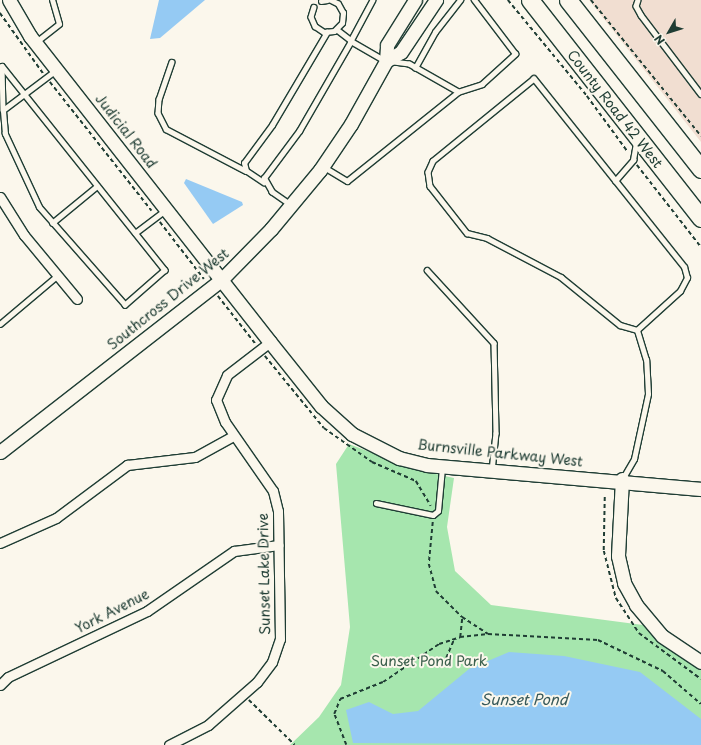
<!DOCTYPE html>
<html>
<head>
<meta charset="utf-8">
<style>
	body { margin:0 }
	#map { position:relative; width:701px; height:745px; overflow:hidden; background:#fbf7ec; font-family:"Playpen Sans",sans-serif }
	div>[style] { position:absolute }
	.built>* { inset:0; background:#f1ded1 }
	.green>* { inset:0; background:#a6e6ae }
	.water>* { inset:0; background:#95caf3 }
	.path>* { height:1.5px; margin-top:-0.75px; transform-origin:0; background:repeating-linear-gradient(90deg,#1f3d34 0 4px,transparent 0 7px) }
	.roads { filter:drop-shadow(1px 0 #1f3d34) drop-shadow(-1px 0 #1f3d34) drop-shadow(0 1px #1f3d34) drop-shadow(0 -1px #1f3d34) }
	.lane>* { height:4.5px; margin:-2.25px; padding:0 2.25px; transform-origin:2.25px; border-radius:2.25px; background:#fbf7ec }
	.street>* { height:9px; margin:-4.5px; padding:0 4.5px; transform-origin:4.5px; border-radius:4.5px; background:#fbf7ec }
	.secondary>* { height:13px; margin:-6.5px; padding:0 6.5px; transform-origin:6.5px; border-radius:6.5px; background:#fbf7ec }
	.highway>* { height:17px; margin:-8.5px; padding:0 8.5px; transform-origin:8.5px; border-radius:8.5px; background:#fbf7ec }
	span { translate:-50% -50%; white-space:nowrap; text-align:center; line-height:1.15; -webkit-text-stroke:4px #fbf7ec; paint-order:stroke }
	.street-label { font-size:14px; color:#1f3d34 }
	.park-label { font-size:14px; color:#3a5f4c }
	.water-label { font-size:15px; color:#37595a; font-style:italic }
	.north { position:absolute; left:649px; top:12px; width:40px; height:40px; -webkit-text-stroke:3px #fbf7ec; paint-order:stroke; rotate:231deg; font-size:11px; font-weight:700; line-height:16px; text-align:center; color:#1f3d34 }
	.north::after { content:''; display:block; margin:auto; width:14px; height:18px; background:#1f3d34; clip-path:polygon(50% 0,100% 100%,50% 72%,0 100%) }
</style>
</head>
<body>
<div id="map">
	<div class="built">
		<div style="clip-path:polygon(589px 0,701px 0,701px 142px)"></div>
	</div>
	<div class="green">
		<div style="clip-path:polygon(349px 444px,417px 470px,454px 478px,447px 527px,455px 571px,491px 605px,643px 625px,701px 670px,701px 745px,290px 745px,319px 717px,341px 685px,350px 627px,336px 464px)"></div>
	</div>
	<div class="water">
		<div style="clip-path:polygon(159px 0,205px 0,160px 38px,150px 39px)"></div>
		<div style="clip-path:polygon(186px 179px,242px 202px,243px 205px,213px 224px,184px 183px)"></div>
		<div style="clip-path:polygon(509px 652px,564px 656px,640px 672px,701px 719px,701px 745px,353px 743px,346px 710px,369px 702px,393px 714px,418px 711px,469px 669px)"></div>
	</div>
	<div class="path">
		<div style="left:508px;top:0;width:124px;rotate:50.5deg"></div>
		<div style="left:587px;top:96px;width:69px;rotate:53.8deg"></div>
		<div style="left:591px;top:0;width:175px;rotate:51deg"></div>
		<div style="left:0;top:13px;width:74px;rotate:54.4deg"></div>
		<div style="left:50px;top:82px;width:164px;rotate:51.7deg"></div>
		<div style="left:637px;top:165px;width:104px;rotate:52deg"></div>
		<div style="left:160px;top:222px;width:72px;rotate:52.3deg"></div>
		<div style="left:218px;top:296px;width:60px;rotate:51.8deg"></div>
		<div style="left:265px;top:356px;width:93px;rotate:50.7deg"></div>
		<div style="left:324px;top:428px;width:59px;rotate:35.3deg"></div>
		<div style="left:372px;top:462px;width:48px;rotate:23.4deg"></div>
		<div style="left:416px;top:481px;width:29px;rotate:59deg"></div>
		<div style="left:605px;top:497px;width:54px;rotate:91.1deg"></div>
		<div style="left:604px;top:551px;width:49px;rotate:75.7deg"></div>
		<div style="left:616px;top:598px;width:42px;rotate:56.7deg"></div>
		<div style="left:639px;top:633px;width:77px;rotate:36.6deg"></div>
		<div style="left:433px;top:522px;width:42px;rotate:95.4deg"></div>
		<div style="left:429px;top:564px;width:28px;rotate:75deg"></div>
		<div style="left:436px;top:591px;width:37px;rotate:45deg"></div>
		<div style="left:462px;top:617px;width:31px;rotate:33deg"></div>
		<div style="left:460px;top:637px;width:20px;rotate:-84deg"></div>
		<div style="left:446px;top:658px;width:21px;rotate:-67deg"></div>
		<div style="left:249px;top:700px;width:64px;rotate:44.4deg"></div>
		<div style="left:346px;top:745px;width:33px;rotate:-111deg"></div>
		<div style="left:334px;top:714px;width:16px;rotate:-68deg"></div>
		<div style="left:340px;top:699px;width:46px;rotate:-21.6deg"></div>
		<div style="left:383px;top:682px;width:68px;rotate:-34.2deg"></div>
		<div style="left:439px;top:644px;width:22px;rotate:-18deg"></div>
		<div style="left:460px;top:637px;width:28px;rotate:-6deg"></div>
		<div style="left:488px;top:634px;width:110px;rotate:3.1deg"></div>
		<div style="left:598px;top:640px;width:72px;rotate:25.5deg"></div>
		<div style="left:663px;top:671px;width:50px;rotate:41deg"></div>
	</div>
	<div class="roads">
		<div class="lane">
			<div style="left:373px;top:0;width:47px;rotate:118.2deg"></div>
			<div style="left:351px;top:41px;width:38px;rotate:30deg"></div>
			<div style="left:638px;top:0;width:6px;rotate:108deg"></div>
			<div style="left:636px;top:6px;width:10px;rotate:61deg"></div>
			<div style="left:641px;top:15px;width:99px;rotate:52.8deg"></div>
			<div style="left:321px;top:1px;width:6px;rotate:-9deg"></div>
			<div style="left:314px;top:7px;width:10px;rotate:107deg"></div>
			<div style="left:311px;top:17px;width:10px;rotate:66deg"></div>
			<div style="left:315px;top:26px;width:11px;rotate:34deg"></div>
			<div style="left:324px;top:32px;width:10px;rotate:-6deg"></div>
			<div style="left:334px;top:31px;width:11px;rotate:-45deg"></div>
			<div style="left:342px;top:23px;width:10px;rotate:-84deg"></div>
			<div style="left:343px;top:13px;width:10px;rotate:-119deg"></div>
			<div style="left:338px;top:4px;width:9px;rotate:-153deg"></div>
			<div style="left:36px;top:42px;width:29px;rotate:-38deg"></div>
			<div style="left:59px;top:24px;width:25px;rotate:-106deg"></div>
			<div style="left:172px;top:62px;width:39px;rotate:109deg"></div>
			<div style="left:159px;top:99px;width:14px;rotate:94deg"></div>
			<div style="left:158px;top:113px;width:18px;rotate:63deg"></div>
			<div style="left:166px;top:129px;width:90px;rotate:27.7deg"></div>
			<div style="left:2px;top:66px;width:261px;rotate:51.4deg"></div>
			<div style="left:165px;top:270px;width:53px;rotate:138.8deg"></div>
			<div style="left:125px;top:305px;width:130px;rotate:-131.3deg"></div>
			<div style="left:39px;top:207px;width:81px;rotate:-115deg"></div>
			<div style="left:5px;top:134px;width:24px;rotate:-95deg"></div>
			<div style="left:2px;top:66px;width:44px;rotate:88.7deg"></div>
			<div style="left:3px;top:110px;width:66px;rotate:-37deg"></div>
			<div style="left:415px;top:68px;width:41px;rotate:-60.9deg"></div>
			<div style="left:435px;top:32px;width:41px;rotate:-52deg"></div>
			<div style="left:458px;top:92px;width:25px;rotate:-18deg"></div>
			<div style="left:482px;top:84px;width:45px;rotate:-42.3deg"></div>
			<div style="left:515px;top:54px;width:68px;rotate:-127.2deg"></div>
			<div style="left:324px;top:167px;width:27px;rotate:31deg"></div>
			<div style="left:347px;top:181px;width:142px;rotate:-38.7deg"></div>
			<div style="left:458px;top:92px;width:56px;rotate:-150.3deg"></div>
			<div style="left:409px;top:64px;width:17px;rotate:-173deg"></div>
			<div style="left:615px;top:181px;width:28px;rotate:-49deg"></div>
			<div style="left:633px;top:160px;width:17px;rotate:-80deg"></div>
			<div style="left:264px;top:183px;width:22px;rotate:-146deg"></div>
			<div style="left:246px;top:171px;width:8px;rotate:-104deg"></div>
			<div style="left:244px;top:163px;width:47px;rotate:-53.6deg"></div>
			<div style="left:272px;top:125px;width:108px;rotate:-59.4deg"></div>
			<div style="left:289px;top:204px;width:21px;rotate:-145deg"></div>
			<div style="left:272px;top:192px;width:16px;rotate:-120deg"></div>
			<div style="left:264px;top:178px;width:59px;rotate:-53.3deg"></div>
			<div style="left:299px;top:131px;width:104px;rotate:-60deg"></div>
			<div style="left:351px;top:41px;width:18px;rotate:-142deg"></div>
			<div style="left:52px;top:223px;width:58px;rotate:-39.4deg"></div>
			<div style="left:135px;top:233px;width:38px;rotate:-37deg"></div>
			<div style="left:427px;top:270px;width:99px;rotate:47.5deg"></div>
			<div style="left:494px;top:343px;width:90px;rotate:88.7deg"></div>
			<div style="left:496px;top:433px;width:36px;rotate:96deg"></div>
			<div style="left:0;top:324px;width:76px;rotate:-40.2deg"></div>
			<div style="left:623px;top:478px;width:22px;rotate:-60deg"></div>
			<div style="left:634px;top:459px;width:66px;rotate:-77.8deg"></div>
			<div style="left:648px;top:394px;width:34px;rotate:-93deg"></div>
			<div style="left:646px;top:360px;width:31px;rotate:-107deg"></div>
			<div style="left:637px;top:330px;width:58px;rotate:-42.2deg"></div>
			<div style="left:680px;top:291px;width:15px;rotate:-62deg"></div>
			<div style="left:687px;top:278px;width:11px;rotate:-105deg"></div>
			<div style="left:684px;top:267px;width:241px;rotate:-128.6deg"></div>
			<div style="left:534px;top:79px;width:130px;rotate:140.9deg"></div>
			<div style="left:433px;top:161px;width:12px;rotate:114deg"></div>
			<div style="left:428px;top:172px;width:14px;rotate:82deg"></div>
			<div style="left:430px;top:186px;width:60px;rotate:51.8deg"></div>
			<div style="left:467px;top:233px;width:21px;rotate:14deg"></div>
			<div style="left:487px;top:238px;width:84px;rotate:27.8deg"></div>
			<div style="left:561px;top:277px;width:76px;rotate:39.1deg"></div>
			<div style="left:620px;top:325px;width:18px;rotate:16deg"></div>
			<div style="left:376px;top:503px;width:58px;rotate:11.9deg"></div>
			<div style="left:433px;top:515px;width:6px;rotate:-39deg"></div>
			<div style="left:438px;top:511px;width:43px;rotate:-84.7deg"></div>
		</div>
		<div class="street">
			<div style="left:0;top:197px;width:45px;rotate:57.7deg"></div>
			<div style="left:24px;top:235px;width:83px;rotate:50.4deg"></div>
			<div style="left:0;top:543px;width:61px;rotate:-24.1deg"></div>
			<div style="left:56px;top:518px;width:89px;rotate:-36.7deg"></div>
			<div style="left:127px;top:465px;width:68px;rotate:-6.7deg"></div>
			<div style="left:195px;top:457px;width:43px;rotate:-28.9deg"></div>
			<div style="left:0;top:685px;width:11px;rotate:-45deg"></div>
			<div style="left:8px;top:677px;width:154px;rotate:-25.4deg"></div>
			<div style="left:147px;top:611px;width:106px;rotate:-34.6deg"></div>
			<div style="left:234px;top:551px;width:45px;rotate:-7.6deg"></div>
			<div style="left:169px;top:745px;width:44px;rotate:-27.1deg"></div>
			<div style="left:208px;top:725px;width:65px;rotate:-41.3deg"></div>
			<div style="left:257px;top:682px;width:25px;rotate:-53deg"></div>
			<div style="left:272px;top:662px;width:24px;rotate:-71deg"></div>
			<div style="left:280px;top:639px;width:128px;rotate:-90.9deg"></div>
			<div style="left:278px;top:511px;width:21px;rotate:-104deg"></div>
			<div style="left:273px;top:491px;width:84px;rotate:-124.8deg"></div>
			<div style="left:225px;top:422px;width:24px;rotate:-112deg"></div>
			<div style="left:216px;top:400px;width:27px;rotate:-66deg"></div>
			<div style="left:227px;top:375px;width:54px;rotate:-37.5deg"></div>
		</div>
		<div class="secondary">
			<div style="left:9px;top:0;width:42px;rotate:59.7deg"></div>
			<div style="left:30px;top:36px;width:389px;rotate:51.9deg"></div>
			<div style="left:270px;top:342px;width:82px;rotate:51.4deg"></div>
			<div style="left:321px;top:406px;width:42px;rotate:42.1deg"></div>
			<div style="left:352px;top:434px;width:53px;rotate:27.1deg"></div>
			<div style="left:399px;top:458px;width:29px;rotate:14deg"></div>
			<div style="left:427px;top:465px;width:275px;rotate:5deg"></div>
			<div style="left:386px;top:61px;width:17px;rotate:-31deg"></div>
			<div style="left:401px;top:52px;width:63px;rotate:-56.1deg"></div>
			<div style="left:0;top:452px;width:281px;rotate:-37.9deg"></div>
			<div style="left:222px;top:279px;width:70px;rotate:-45.6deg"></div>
			<div style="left:271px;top:229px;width:77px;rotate:-50.3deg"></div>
			<div style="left:320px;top:170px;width:55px;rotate:-56deg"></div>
			<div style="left:351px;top:124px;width:72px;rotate:-60.9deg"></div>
			<div style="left:386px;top:61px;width:16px;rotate:-86deg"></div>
			<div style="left:387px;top:45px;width:53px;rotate:-58.1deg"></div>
			<div style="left:622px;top:479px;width:77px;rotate:93deg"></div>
			<div style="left:618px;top:556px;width:28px;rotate:77deg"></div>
			<div style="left:624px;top:583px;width:25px;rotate:61deg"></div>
			<div style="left:636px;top:605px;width:40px;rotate:50deg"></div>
			<div style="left:662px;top:636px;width:47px;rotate:33.7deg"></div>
		</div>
		<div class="highway">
			<div style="left:530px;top:0;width:277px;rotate:51.9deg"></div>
			<div style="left:568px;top:0;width:215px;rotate:51.8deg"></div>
		</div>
	</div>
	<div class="street-label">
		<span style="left:615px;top:109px;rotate:52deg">County Road 42 West</span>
		<span style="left:126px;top:131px;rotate:52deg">Judicial Road</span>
		<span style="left:168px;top:299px;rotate:-39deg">Southcross Drive West</span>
		<span style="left:500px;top:453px;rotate:6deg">Burnsville Parkway West</span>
		<span style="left:264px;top:574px;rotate:-91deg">Sunset Lake Drive</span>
		<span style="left:112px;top:611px;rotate:-27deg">York Avenue</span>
	</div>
	<div class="park-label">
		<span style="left:429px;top:661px">Sunset Pond Park</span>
	</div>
	<div class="water-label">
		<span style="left:524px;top:699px">Sunset Pond</span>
	</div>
	<div class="north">N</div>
</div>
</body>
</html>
